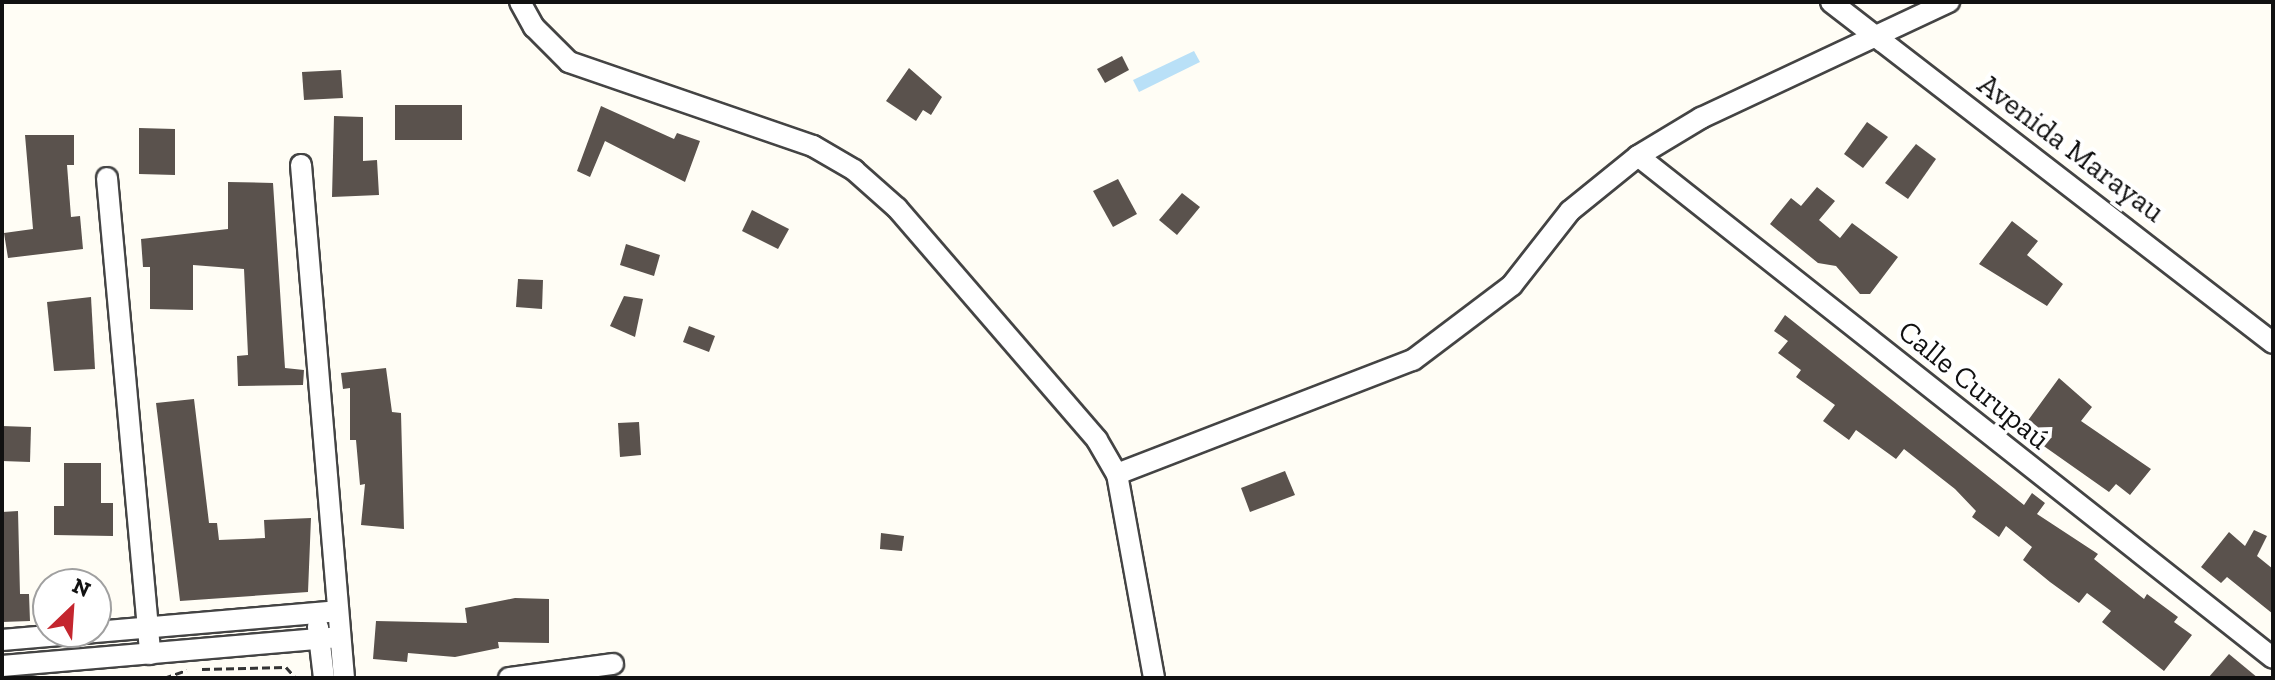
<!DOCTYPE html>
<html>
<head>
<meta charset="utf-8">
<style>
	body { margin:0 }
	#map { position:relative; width:2275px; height:680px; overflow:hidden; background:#fffdf5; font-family:"Zilla Slab",serif }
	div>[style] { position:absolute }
	.water>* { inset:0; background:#b9e0f7 }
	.building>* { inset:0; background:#5a524d }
	.path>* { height:3px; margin-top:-1.5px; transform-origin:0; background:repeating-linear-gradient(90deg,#333 0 8px,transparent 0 12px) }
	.roads { filter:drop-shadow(2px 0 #444) drop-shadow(-2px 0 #444) drop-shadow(0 2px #444) drop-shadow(0 -2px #444) }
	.minor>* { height:20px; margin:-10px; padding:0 10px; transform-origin:10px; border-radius:10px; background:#fff }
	span { translate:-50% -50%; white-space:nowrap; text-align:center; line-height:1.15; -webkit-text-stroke:8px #fff; paint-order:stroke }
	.street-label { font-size:30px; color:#111 }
	.frame { position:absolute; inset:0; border:4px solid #111; pointer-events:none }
	.north { position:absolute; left:32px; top:568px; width:80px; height:80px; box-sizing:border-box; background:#fff; border:2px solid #a0a0a0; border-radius:50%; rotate:25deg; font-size:22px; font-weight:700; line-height:32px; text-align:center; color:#111 }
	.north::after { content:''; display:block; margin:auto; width:28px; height:36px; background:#c4262e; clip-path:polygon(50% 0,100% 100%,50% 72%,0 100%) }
</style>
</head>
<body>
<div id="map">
	<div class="water">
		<div style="clip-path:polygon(1194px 51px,1200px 62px,1139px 92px,1133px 80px)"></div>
	</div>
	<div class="building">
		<div style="clip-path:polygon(1122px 56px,1129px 70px,1105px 83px,1097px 69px)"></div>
		<div style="clip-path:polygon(909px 68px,942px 97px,931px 115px,923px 110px,916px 121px,886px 101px)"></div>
		<div style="clip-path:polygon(341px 70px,343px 98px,304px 100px,302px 72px)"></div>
		<div style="clip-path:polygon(395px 105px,462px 105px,462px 140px,395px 140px)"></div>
		<div style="clip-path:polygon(601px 106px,674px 139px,677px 133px,700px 141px,685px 182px,605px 141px,590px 177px,577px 171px)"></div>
		<div style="clip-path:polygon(334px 116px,363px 117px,363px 161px,377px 160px,379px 195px,332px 197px)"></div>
		<div style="clip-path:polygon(1867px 122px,1888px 137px,1863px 168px,1844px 154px)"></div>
		<div style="clip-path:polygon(139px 128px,175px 129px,175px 175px,139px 174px)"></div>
		<div style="clip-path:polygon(25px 135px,74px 135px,74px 165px,67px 165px,71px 217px,80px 216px,83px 249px,8px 258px,4px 233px,33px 229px)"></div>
		<div style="clip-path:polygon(1916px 144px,1936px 159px,1908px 199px,1885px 183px)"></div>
		<div style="clip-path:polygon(1118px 179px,1137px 214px,1113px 227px,1093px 191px)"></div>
		<div style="clip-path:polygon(228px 182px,273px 183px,285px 368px,304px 370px,303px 385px,238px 386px,237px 356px,248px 355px,244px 269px,193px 265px,193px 310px,150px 309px,150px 267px,143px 267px,141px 239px,228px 229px)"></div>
		<div style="clip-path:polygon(1817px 187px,1835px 201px,1819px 220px,1840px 238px,1852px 223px,1898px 257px,1870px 294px,1860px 294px,1836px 266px,1818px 263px,1770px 224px,1791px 198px,1801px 206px)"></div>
		<div style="clip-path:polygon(1182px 193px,1200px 207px,1177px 235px,1159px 220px)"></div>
		<div style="clip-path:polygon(752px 210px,789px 229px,778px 249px,742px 231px)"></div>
		<div style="clip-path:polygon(2012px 221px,2038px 241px,2027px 255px,2063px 284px,2047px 306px,1979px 264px)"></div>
		<div style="clip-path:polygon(626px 244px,660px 255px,654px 276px,620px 265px)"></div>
		<div style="clip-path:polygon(518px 279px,543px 280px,542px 309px,516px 307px)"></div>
		<div style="clip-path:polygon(624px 296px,643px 299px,635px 337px,610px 326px)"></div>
		<div style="clip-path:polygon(91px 297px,95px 369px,54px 371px,47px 302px)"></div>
		<div style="clip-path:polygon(1785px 315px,2024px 505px,2032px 493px,2045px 503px,2037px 514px,2098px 554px,2094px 559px,2144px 599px,2147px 594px,2178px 617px,2174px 622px,2192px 635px,2164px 671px,2102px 622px,2111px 611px,2087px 593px,2079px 603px,2050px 582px,2023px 560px,2032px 547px,2006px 526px,1999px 537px,1972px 517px,1976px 511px,1955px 489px,1904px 449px,1896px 459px,1856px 430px,1849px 440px,1823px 421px,1835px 405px,1796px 377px,1801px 370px,1778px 353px,1788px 341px,1774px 331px)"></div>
		<div style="clip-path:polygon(689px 326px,715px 336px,709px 352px,683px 342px)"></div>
		<div style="clip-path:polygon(386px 368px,392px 412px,401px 413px,404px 529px,361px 525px,365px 484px,360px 485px,356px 440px,350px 440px,350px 388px,343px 389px,341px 373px)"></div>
		<div style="clip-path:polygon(2059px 378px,2092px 407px,2081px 421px,2151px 469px,2130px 495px,2116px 484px,2109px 492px,2021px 430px)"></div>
		<div style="clip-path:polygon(194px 399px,209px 523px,217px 523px,219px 540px,265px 538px,264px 520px,311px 518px,308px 592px,180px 601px,156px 403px)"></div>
		<div style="clip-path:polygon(639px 422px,641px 455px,620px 457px,618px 423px)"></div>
		<div style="clip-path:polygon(2px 426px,31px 427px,30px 462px,2px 461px)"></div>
		<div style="clip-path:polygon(64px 463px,101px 463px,101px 503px,113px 503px,113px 536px,54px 535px,54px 506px,64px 506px)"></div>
		<div style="clip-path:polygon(1285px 471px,1295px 495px,1250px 512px,1241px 488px)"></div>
		<div style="clip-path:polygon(18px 511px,20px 594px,29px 594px,30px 621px,2px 622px,2px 512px)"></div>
		<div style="clip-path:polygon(2254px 530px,2267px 536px,2257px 556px,2273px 569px,2273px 614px,2227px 577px,2221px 583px,2201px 567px,2229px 532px,2245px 546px)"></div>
		<div style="clip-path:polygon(881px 533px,904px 536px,902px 551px,880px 549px)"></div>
		<div style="clip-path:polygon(515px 598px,549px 599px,549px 643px,498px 642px,499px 648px,455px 657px,408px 653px,407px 662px,373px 659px,376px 621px,467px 623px,465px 608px)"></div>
		<div style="clip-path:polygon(2229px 654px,2258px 678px,2208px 678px)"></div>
	</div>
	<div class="path">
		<div style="left:202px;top:669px;width:84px;rotate:-1.4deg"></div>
		<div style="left:286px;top:667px;width:15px;rotate:48deg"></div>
		<div style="left:164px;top:678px;width:24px;rotate:-19deg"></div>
	</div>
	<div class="roads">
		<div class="minor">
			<div style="left:520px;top:2px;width:29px;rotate:61deg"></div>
			<div style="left:534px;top:27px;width:49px;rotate:45deg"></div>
			<div style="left:569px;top:62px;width:258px;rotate:19deg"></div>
			<div style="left:813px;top:146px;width:48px;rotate:30.3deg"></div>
			<div style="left:854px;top:170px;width:57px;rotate:41.5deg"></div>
			<div style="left:897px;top:208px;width:306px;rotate:49.2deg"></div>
			<div style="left:1097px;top:440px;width:39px;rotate:60deg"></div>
			<div style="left:1117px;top:474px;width:207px;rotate:79.7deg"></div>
			<div style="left:1831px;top:2px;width:558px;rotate:37.65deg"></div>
			<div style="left:1638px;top:156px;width:809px;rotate:38.33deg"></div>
			<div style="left:301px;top:165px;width:515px;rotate:85.21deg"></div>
			<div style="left:107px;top:178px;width:478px;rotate:84.8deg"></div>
			<div style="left:1117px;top:474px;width:317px;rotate:-21.1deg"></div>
			<div style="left:1413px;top:360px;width:124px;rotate:-37.1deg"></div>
			<div style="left:1512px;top:285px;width:94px;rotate:-51.9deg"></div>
			<div style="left:1570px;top:211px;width:87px;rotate:-39deg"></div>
			<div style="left:1638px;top:156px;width:74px;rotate:-31.1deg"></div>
			<div style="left:1701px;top:118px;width:274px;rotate:-25.1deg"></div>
			<div style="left:318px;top:627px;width:51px;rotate:83.3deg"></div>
			<div style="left:2px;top:640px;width:336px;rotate:-4.9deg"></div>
			<div style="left:2px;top:666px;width:338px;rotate:-4.9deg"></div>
			<div style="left:509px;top:678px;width:105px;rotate:-7.7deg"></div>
		</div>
	</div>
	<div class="street-label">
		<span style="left:2071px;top:148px;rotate:37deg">Avenida Marayau</span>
		<span style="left:1974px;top:385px;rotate:39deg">Calle Curupaú</span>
	</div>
	<div class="frame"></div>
	<div class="north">N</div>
</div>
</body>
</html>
